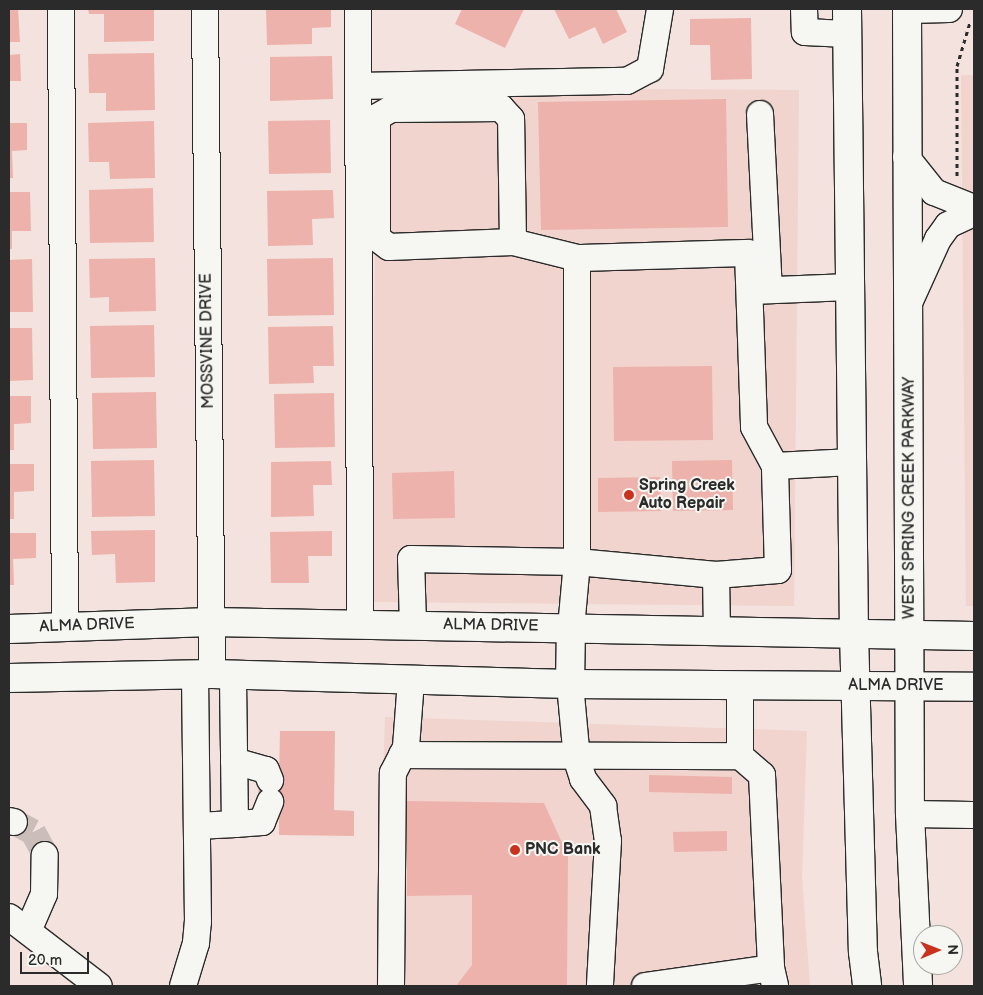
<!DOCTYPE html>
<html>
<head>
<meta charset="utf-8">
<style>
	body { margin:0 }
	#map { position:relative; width:983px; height:995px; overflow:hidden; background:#f3e2dd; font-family:"Balsamiq Sans",sans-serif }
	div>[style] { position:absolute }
	.built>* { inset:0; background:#f1d4ce }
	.building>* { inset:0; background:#edb2ab }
	.minor-tunnel>* { height:26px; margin-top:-13px; transform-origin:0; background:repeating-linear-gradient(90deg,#cbbdb9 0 26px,transparent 0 39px) }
	.path>* { height:3px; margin-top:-1.5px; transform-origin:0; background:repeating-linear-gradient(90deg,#2b2b2b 0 4px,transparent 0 8px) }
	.roads { filter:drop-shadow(1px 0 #2b2b2b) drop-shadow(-1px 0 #2b2b2b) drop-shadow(0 1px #2b2b2b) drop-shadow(0 -1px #2b2b2b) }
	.minor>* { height:26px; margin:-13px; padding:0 13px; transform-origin:13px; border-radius:13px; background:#f6f6f2 }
	.major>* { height:28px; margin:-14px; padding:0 14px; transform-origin:14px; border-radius:14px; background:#f6f6f2 }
	.dots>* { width:14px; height:14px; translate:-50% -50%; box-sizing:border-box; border:2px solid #f6f6f2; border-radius:50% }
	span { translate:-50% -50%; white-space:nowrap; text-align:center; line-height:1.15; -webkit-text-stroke:4px #f6f6f2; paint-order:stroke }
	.street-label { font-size:16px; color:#2b2b2b }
	.poi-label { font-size:16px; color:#2b2b2b; font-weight:700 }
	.left { translate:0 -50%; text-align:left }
	.frame { position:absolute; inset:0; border:10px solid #2b2b2b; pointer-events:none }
	.north { position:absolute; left:913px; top:925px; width:50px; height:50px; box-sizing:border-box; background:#f6f6f2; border:1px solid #a5a5a2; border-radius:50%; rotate:89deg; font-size:14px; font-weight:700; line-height:20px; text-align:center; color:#2b2b2b }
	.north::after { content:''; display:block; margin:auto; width:18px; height:22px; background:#c8321e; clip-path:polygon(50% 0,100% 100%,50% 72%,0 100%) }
	.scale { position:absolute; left:20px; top:952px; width:69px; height:22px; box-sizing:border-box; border:2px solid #2b2b2b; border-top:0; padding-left:6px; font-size:15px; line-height:18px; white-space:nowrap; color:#2b2b2b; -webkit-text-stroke:4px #f6f6f2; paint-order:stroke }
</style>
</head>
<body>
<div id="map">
	<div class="built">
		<div style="clip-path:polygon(961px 75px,974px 75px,974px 606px,966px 606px)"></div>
		<div style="clip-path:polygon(376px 87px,799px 90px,794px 606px,372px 602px)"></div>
		<div style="clip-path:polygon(385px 717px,807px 731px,802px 877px,810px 986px,376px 986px)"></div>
	</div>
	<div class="building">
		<div style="clip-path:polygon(9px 9px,18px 9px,20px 42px,9px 42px)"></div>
		<div style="clip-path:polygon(88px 9px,154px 9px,154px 41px,104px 42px,104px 14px,89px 14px)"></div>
		<div style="clip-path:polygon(266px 9px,331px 9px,331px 27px,312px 28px,312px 44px,267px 45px)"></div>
		<div style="clip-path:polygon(462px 9px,524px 9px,505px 48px,455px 24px)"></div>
		<div style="clip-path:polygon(554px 9px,616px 9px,627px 32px,603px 44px,595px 27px,569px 39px)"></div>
		<div style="clip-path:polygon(751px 18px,752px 79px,711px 80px,710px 45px,690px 45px,690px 19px)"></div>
		<div style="clip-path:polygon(154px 53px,155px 110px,106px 111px,106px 93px,89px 93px,88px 54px)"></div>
		<div style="clip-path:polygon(20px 54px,21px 81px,9px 81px,9px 55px)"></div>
		<div style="clip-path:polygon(332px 56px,333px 99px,270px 101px,270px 57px)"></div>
		<div style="clip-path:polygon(726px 99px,728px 227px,541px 230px,538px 102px)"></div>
		<div style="clip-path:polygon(330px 120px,331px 173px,269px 174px,268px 121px)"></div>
		<div style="clip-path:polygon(154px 121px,155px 178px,110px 179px,109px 162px,89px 162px,88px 123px)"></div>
		<div style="clip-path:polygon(9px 123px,27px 123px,27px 150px,12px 151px,13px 178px,9px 178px)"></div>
		<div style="clip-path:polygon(153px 188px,154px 242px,90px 243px,89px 190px)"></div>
		<div style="clip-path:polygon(333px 190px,334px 218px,312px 219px,313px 245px,268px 246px,267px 191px)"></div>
		<div style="clip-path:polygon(9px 192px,30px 192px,31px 231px,12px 231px,12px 249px,9px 249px)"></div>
		<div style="clip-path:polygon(155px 258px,156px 311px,109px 312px,109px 297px,90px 298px,89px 259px)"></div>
		<div style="clip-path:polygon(333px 258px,334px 315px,268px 316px,267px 259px)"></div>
		<div style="clip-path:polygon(32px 259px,33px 312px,9px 312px,9px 260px)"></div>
		<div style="clip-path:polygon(154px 325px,155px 377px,91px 378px,90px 326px)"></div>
		<div style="clip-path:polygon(333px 326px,334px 366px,313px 366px,314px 383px,269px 384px,268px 327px)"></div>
		<div style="clip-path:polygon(9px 328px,32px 328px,33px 380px,9px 381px)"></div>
		<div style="clip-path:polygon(712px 366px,713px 440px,614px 441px,613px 367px)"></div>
		<div style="clip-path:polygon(156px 392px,157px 448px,93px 449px,92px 393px)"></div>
		<div style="clip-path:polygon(334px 393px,335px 447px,275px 448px,274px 394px)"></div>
		<div style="clip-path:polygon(9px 396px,31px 396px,31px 423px,14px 424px,14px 450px,9px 450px)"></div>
		<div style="clip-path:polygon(154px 460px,155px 516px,92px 517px,91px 461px)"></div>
		<div style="clip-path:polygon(732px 460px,733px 510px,673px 511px,672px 461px)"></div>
		<div style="clip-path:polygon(331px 461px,332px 485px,313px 485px,314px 516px,271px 517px,271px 462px)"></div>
		<div style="clip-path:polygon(9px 464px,34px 464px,34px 491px,14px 492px,14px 519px,9px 519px)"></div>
		<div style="clip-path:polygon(454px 471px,455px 518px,393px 519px,392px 473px)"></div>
		<div style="clip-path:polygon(660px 477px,661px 511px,598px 512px,598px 478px)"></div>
		<div style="clip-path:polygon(155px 530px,155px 582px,116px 583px,115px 554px,92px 555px,91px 531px)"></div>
		<div style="clip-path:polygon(332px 531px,332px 556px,308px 556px,309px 583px,271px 583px,270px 532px)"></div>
		<div style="clip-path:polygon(9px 533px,36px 533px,36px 558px,13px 559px,14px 585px,9px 585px)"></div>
		<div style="clip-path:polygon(280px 731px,335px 731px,334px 810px,354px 811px,354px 836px,279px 835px,279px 802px,258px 802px,259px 780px,279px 780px)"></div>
		<div style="clip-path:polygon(649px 775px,732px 777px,732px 794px,649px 792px)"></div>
		<div style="clip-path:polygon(407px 801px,544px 803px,568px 856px,567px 986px,456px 986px,472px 965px,472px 895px,407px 896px)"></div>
		<div style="clip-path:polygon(727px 831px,727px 851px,674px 852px,673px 832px)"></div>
	</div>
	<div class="minor-tunnel">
		<div style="left:14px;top:822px;width:21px;rotate:28deg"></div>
		<div style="left:33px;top:832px;width:26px;rotate:62deg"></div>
	</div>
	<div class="path">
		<div style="left:957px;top:176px;width:110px;rotate:-90deg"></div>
		<div style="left:957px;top:66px;width:46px;rotate:-73.5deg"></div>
	</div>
	<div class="roads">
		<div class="minor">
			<div style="left:61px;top:9px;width:618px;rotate:89.63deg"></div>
			<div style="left:205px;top:9px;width:665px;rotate:89.4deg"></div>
			<div style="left:358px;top:9px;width:615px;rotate:89.81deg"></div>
			<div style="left:804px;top:9px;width:23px;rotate:88deg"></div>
			<div style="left:805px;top:32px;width:42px;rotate:2.7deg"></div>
			<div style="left:907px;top:10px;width:42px;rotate:-1.4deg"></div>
			<div style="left:358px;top:86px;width:269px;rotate:-1.1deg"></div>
			<div style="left:627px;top:81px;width:26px;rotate:-28deg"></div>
			<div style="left:650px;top:69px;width:61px;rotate:-80.5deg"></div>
			<div style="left:760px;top:114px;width:176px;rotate:87.1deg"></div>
			<div style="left:906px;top:157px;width:45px;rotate:51.3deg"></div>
			<div style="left:934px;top:192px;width:43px;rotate:21.8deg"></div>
			<div style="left:513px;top:242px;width:123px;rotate:-90.9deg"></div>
			<div style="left:511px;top:119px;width:15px;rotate:-132deg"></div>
			<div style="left:501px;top:108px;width:110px;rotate:179.5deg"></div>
			<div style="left:391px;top:109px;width:16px;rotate:150deg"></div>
			<div style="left:377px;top:117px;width:121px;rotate:90deg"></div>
			<div style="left:377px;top:238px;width:15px;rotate:37deg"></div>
			<div style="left:389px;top:247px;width:124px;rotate:-2.3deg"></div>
			<div style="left:513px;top:242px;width:66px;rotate:14deg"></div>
			<div style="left:752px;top:291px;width:97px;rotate:-2.4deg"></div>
			<div style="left:909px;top:303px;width:70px;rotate:-65.6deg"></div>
			<div style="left:938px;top:239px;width:17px;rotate:-54deg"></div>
			<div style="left:948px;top:225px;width:29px;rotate:-25deg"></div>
			<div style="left:716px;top:575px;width:55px;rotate:89deg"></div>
			<div style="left:413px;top:625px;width:66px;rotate:-91.7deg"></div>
			<div style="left:411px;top:559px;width:166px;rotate:1deg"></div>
			<div style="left:577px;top:562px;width:304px;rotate:-90deg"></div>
			<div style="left:577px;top:258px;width:171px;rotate:-1.7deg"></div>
			<div style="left:748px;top:253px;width:174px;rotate:88deg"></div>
			<div style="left:754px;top:427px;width:44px;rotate:61.7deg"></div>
			<div style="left:571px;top:628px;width:66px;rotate:-84.8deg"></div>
			<div style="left:577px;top:562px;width:140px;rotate:5.3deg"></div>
			<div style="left:716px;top:575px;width:62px;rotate:-4.6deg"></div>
			<div style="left:778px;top:570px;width:104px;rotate:-91.7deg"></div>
			<div style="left:775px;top:466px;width:77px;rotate:-3deg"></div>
			<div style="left:570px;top:684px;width:76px;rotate:84.7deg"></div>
			<div style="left:577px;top:760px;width:20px;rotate:72deg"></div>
			<div style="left:583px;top:779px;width:34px;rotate:53deg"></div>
			<div style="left:603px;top:806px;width:35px;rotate:82deg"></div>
			<div style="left:608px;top:841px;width:145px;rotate:93.2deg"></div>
			<div style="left:740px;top:686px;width:70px;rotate:90deg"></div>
			<div style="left:740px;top:756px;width:29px;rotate:41deg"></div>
			<div style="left:762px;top:775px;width:193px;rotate:87.3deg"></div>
			<div style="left:771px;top:968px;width:18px;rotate:77deg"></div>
			<div style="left:402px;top:755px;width:338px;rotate:0.2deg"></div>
			<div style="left:234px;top:761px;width:33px;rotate:16deg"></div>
			<div style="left:266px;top:770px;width:11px;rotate:68deg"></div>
			<div style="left:910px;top:814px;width:64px;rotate:0.9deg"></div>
			<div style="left:9px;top:821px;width:5px;rotate:11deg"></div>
			<div style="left:235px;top:824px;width:27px;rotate:-4deg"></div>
			<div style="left:262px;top:822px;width:22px;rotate:-68deg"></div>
			<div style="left:197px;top:826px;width:38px;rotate:-3deg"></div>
			<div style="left:235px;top:824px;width:150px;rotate:-90.8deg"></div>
			<div style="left:9px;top:917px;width:113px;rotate:37.5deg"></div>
			<div style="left:28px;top:931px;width:40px;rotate:-66.6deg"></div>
			<div style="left:44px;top:894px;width:39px;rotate:-89deg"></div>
			<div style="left:183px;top:986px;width:45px;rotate:-73.2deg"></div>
			<div style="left:196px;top:943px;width:21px;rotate:-85deg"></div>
			<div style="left:198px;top:922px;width:248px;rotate:-90.7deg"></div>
			<div style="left:391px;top:986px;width:213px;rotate:-89.5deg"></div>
			<div style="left:393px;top:773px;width:29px;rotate:-63deg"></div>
			<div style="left:406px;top:747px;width:67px;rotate:-85.7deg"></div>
			<div style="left:645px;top:986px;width:127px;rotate:-8.1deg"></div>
		</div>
		<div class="major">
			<div style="left:847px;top:9px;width:624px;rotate:89.36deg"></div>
			<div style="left:854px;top:633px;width:319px;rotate:88.4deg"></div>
			<div style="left:863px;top:952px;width:34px;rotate:83deg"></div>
			<div style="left:907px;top:9px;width:805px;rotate:89.79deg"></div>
			<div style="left:910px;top:814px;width:172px;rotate:87.3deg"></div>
			<div style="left:9px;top:629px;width:202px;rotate:-2deg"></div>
			<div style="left:211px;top:622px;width:763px;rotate:1.05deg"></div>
			<div style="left:9px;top:678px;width:203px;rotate:-1.1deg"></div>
			<div style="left:212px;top:674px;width:358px;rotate:1.6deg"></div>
			<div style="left:570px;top:684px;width:404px;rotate:0.4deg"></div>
			<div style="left:570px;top:684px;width:56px;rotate:-89deg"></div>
		</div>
	</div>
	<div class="dots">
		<div style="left:629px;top:495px;background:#c8321e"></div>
		<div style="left:515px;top:850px;background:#c8321e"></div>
	</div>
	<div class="street-label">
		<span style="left:208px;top:341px;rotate:-91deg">MOSSVINE DRIVE</span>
		<span style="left:910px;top:498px;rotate:-90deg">WEST SPRING CREEK PARKWAY</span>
		<span style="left:87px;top:626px;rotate:-2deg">ALMA DRIVE</span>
		<span style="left:491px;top:626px;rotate:1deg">ALMA DRIVE</span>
		<span style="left:896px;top:686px">ALMA DRIVE</span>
	</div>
	<div class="poi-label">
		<span class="left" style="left:639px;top:495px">Spring Creek<br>Auto Repair</span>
		<span class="left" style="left:525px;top:850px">PNC Bank</span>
	</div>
	<div class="frame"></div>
	<div class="north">N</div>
	<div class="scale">20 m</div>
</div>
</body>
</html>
